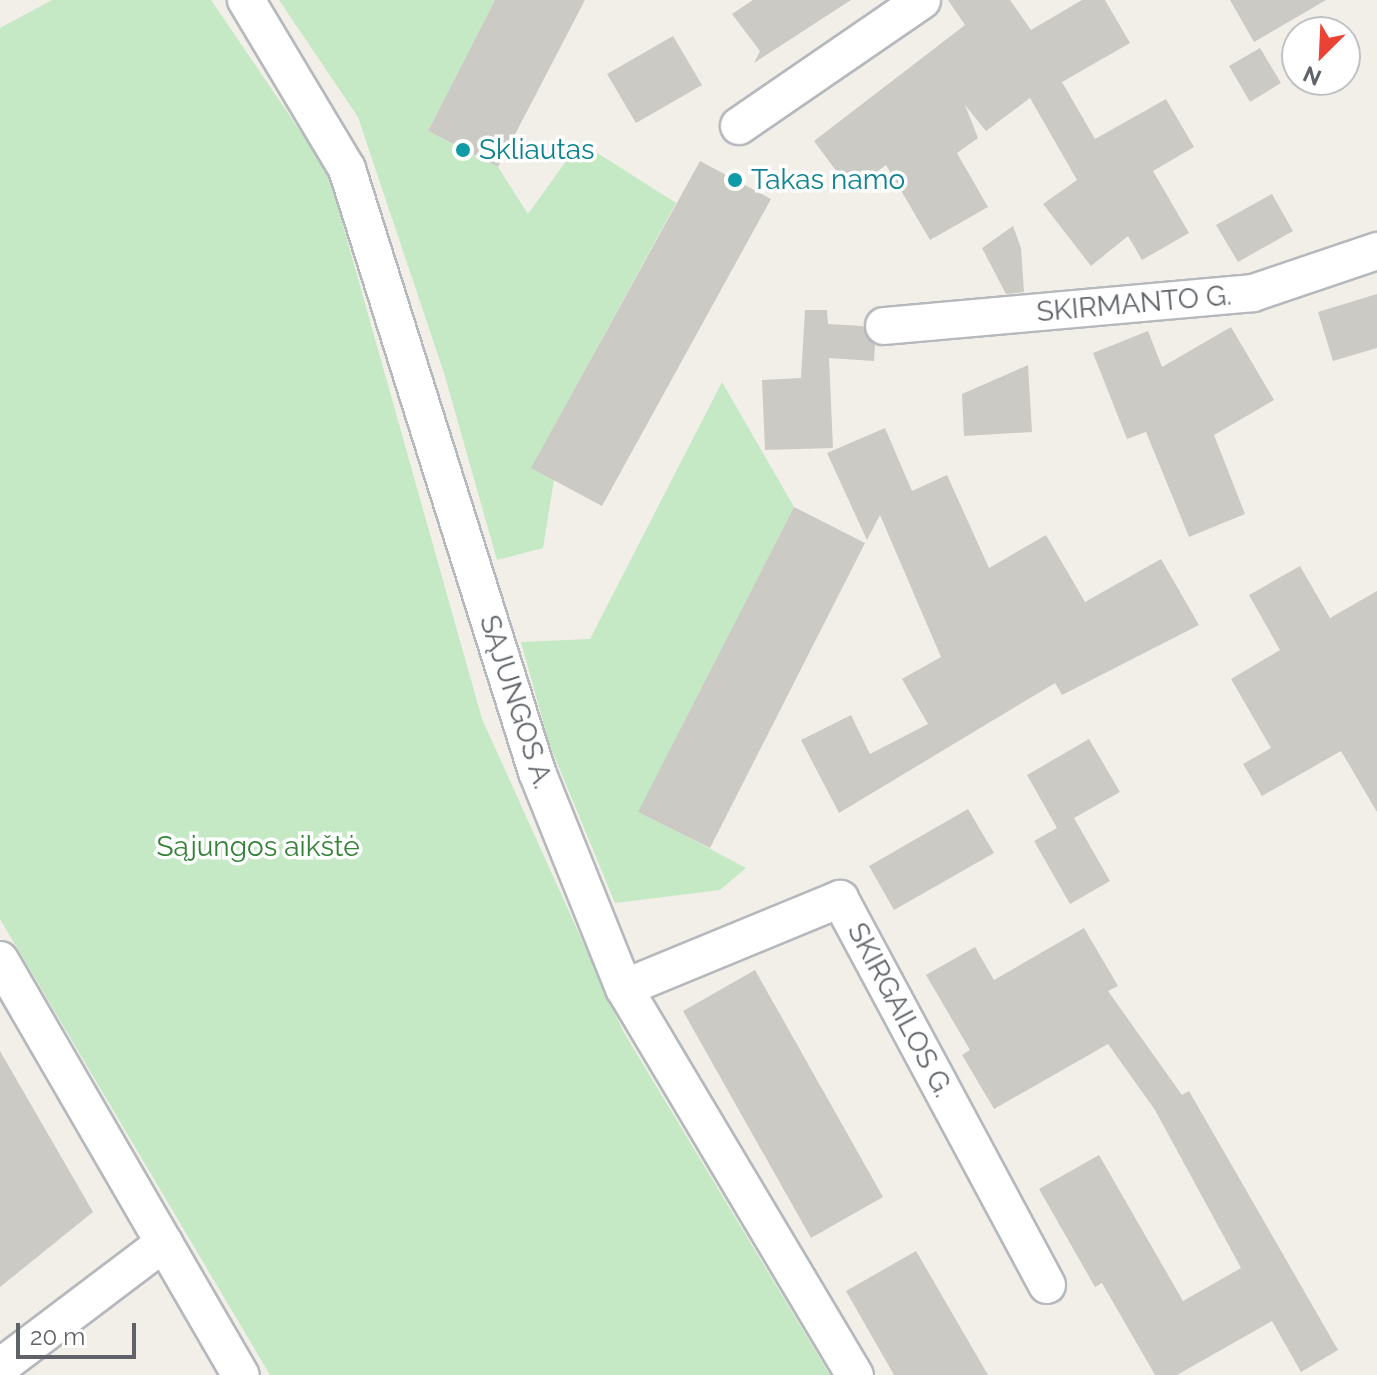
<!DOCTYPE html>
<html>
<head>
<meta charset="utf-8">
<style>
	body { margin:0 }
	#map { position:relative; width:1377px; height:1375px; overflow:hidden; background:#f1efe8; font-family:Raleway,sans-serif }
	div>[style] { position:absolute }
	.green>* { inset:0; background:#c5e8c5 }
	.building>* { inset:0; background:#cccac5 }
	.roads { filter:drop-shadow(2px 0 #b5b8bc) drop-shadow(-2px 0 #b5b8bc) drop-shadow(0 2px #b5b8bc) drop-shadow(0 -2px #b5b8bc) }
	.minor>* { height:36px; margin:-18px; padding:0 18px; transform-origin:18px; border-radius:18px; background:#fff }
	.dots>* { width:22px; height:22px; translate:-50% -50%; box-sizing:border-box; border:4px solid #fff; border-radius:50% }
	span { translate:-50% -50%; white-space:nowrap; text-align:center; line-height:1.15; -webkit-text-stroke:7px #fff; paint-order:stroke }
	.culture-label { font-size:28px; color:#0d838f }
	.left { translate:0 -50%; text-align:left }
	.street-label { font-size:28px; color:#5f6368 }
	.park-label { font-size:28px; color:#348238 }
	.north { position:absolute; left:1281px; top:16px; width:80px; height:80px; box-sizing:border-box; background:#fff; border:2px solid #bfc1c3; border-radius:50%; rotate:204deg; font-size:22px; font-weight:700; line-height:32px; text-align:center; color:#5f6368 }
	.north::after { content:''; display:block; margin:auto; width:28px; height:36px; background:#ea4335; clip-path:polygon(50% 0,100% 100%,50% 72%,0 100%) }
	.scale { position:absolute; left:16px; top:1323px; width:120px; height:36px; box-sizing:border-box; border:4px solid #5f6368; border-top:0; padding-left:10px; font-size:24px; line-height:28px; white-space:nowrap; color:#5f6368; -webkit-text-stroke:6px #fff; paint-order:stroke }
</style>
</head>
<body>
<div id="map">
	<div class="green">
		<div style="clip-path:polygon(52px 0,211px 0,328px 172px,482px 719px,623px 1031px,830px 1375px,270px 1375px,0 919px,0 28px)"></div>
		<div style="clip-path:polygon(279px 0,495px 0,428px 131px,498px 167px,528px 214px,580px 142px,676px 203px,532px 467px,554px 480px,543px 548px,497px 560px,444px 373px,358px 117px)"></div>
		<div style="clip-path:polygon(722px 382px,794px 507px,639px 811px,746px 868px,720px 890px,615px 903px,549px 743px,521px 642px,590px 639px)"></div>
	</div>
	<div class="building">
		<div style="clip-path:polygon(495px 0,585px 0,498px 167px,428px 131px)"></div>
		<div style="clip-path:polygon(753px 0,851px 0,754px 63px,760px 51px,732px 14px)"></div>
		<div style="clip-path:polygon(948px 0,1010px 0,1031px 30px,1082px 0,1105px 0,1130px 43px,1062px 82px,1095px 139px,1166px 99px,1194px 147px,1153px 171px,1189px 233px,1142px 260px,1128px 236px,1091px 266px,1043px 204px,1077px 180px,1030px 98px,986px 131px,965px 105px,978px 138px,957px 153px,988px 207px,930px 240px,886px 165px,851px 191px,814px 141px,965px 25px)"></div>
		<div style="clip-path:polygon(1230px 0,1326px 0,1254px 42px)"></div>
		<div style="clip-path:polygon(673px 36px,702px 85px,636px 123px,607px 74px)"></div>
		<div style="clip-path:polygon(1260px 48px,1281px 83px,1250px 102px,1229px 66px)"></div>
		<div style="clip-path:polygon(700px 161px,771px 199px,602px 506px,531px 468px)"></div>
		<div style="clip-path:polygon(1272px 194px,1293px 231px,1238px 262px,1216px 225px)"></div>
		<div style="clip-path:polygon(1013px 226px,1021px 248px,1024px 292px,1006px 294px,982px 248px)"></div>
		<div style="clip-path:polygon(1377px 294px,1377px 348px,1333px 361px,1318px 312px)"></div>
		<div style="clip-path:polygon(805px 310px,827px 310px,828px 324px,863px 326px,875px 345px,874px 361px,829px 358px,833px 448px,765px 450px,762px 380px,801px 378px)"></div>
		<div style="clip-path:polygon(1231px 327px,1274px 400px,1214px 435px,1245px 514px,1189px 537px,1146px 432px,1127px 439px,1093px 353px,1148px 331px,1162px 367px)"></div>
		<div style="clip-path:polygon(1028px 365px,1032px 432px,964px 436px,962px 394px)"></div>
		<div style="clip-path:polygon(885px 428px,912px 491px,947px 475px,989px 568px,1046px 535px,1085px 602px,1161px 559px,1199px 625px,1062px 695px,1055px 683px,839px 813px,801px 740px,851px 715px,870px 754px,928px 724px,902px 679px,941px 657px,880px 515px,867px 540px,827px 453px)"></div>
		<div style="clip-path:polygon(794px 507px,865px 543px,710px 848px,638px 812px)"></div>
		<div style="clip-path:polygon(1300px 566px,1330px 618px,1377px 591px,1377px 812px,1341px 751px,1262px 796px,1243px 764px,1271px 748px,1231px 679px,1280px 650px,1249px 595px)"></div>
		<div style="clip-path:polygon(1089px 739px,1120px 792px,1074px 818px,1110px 881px,1070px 904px,1034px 841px,1057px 828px,1027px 775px)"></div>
		<div style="clip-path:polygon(968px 809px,994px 853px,894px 910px,869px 866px)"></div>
		<div style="clip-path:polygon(1084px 928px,1118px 986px,1108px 991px,1182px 1095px,1189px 1091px,1338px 1350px,1301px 1372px,1272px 1321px,1177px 1375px,1155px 1375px,1102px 1283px,1095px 1287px,1039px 1189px,1099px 1155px,1183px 1301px,1241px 1268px,1155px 1110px,1108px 1044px,994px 1109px,962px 1055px,970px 1050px,926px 975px,975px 947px,994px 980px)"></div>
		<div style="clip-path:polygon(755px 970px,883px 1197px,811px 1238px,683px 1011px)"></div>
		<div style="clip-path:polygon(0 1051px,93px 1212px,0 1287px)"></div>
		<div style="clip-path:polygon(916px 1251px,988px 1375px,894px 1375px,846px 1291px)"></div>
	</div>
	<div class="roads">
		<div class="minor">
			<div style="left:246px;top:0;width:197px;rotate:59.1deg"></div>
			<div style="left:347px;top:169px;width:632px;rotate:72.51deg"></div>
			<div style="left:537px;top:772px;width:233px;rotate:68.1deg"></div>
			<div style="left:624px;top:988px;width:451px;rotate:59.2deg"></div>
			<div style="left:739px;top:126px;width:222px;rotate:-34.5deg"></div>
			<div style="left:884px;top:326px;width:370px;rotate:-5.1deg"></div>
			<div style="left:1253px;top:293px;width:131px;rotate:-18.7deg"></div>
			<div style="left:0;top:960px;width:480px;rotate:59.9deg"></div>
			<div style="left:624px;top:988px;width:234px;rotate:-22.4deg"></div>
			<div style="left:840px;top:899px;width:438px;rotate:61.8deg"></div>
			<div style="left:0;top:1367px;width:206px;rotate:-37.1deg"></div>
		</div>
	</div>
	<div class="dots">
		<div style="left:463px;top:150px;background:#0f9aa8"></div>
		<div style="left:735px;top:180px;background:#0f9aa8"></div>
	</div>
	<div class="culture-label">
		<span class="left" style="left:479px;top:150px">Skliautas</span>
		<span class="left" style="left:751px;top:180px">Takas namo</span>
	</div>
	<div class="street-label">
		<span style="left:1134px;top:304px;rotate:-5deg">SKIRMANTO G.</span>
		<span style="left:516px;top:702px;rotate:72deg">SĄJUNGOS A.</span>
		<span style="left:900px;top:1010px;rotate:62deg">SKIRGAILOS G.</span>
	</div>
	<div class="park-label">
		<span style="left:258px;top:847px">Sąjungos aikštė</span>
	</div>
	<div class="north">N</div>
	<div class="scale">20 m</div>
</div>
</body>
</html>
